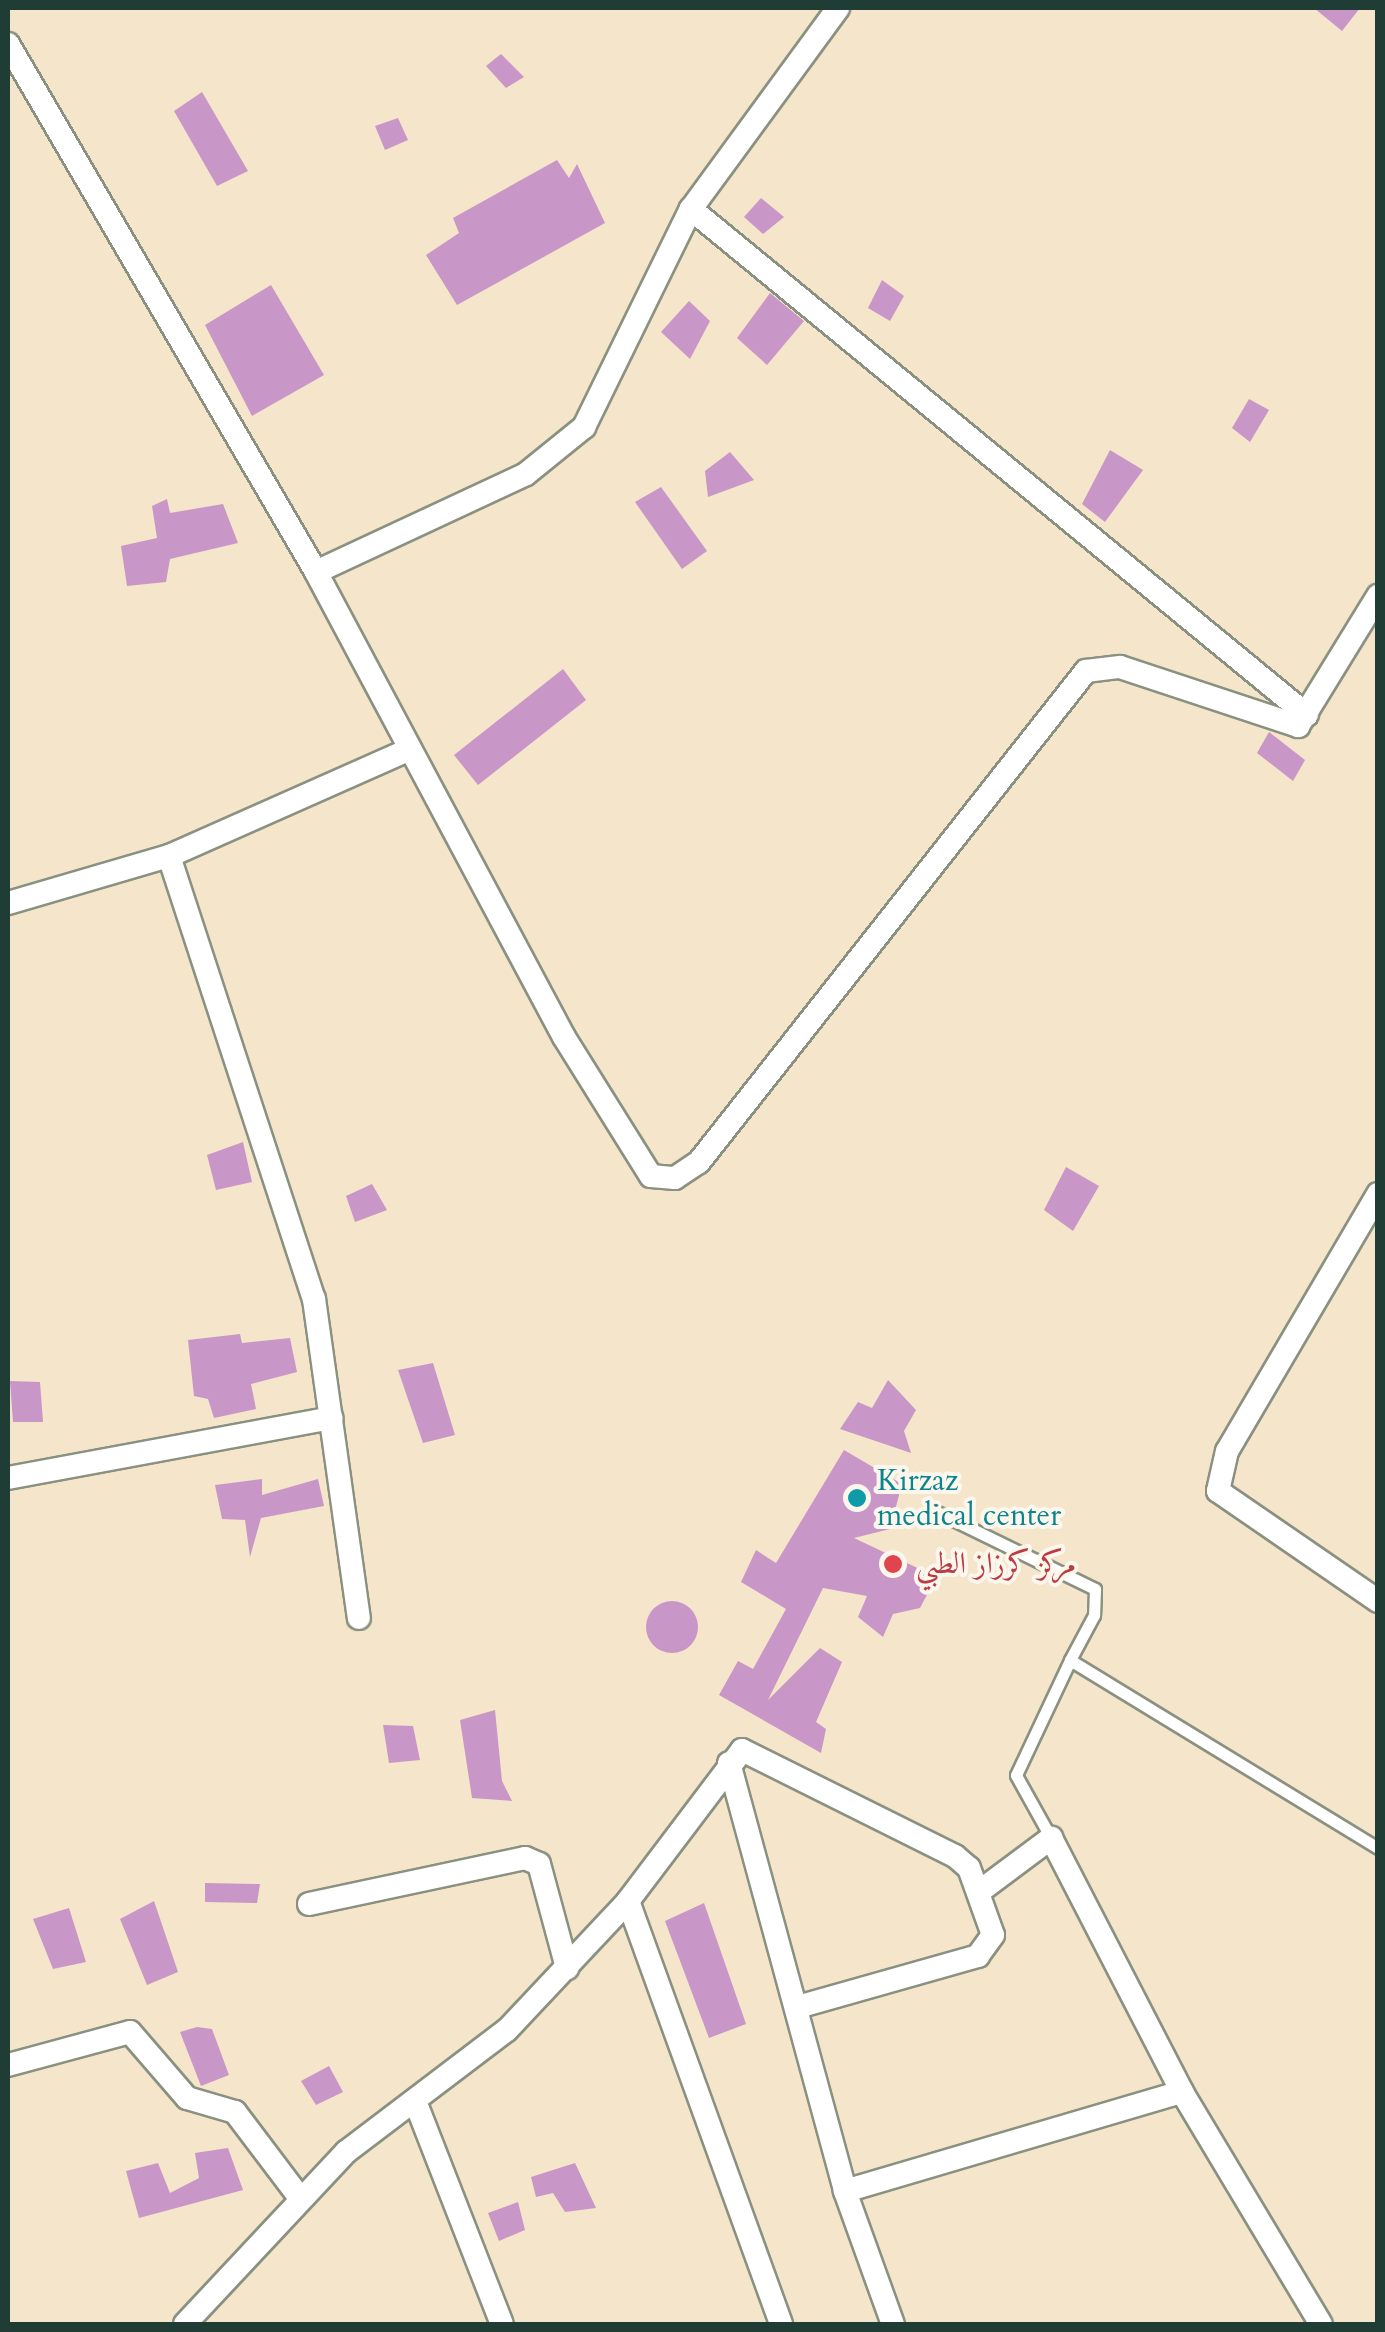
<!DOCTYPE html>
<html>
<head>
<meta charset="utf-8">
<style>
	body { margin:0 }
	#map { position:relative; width:1385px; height:2332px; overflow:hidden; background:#f4e5cb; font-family:Cardo,Amiri,serif }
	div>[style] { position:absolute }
	.building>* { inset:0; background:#c997c7 }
	.round { border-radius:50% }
	.roads { filter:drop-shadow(2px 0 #8a9180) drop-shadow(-2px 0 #8a9180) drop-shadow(0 2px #8a9180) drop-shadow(0 -2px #8a9180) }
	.service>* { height:11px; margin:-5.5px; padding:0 5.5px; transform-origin:5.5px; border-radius:5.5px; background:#fff }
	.minor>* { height:22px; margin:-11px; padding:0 11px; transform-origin:11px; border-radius:11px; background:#fff }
	.dots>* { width:28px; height:28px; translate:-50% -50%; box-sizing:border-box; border:5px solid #fbf7ec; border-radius:50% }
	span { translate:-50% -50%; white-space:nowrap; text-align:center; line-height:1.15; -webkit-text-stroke:8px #fbf7ec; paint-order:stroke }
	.culture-label { font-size:30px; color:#0d838f }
	.left { translate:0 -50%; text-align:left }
	.health-label { font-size:30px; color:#be3a42 }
	.frame { position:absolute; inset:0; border:10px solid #1f3d34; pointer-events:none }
</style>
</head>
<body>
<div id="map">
	<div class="building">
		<div style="clip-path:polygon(1314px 8px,1360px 8px,1342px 31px)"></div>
		<div style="clip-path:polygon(501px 54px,524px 77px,506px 88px,486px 66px)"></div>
		<div style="clip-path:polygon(202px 92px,248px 171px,217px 186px,174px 111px)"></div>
		<div style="clip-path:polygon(398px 118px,408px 140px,385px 150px,375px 126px)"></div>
		<div style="clip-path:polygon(557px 160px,569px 178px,577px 164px,605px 223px,457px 305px,426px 255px,459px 233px,453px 218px)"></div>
		<div style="clip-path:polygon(761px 198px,784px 217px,763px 234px,744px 217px)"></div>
		<div style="clip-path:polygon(882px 280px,904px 296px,890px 321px,868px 308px)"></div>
		<div style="clip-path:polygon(271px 285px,324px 375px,252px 416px,205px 325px)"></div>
		<div style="clip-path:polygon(770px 293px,804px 321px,767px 365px,737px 338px)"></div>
		<div style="clip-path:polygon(689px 301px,710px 321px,690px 359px,661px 332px)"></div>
		<div style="clip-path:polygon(1249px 399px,1269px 410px,1250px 442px,1232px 428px)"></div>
		<div style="clip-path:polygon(1110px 450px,1143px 470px,1105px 522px,1082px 504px)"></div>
		<div style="clip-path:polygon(730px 452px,754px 480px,708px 497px,705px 471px)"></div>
		<div style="clip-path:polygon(661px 487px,707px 551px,682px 569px,635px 502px)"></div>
		<div style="clip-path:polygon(167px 499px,170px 513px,223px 504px,238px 543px,170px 559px,166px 582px,127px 586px,121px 546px,157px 538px,152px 506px)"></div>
		<div style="clip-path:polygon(563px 669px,586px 700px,478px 785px,454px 755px)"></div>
		<div style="clip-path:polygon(1269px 732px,1305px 760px,1293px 781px,1257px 753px)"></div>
		<div style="clip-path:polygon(243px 1142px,252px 1182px,216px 1190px,207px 1155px)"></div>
		<div style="clip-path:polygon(1066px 1167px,1099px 1186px,1073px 1231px,1044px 1210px)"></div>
		<div style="clip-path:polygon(372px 1184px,387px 1210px,355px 1222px,346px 1196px)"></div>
		<div style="clip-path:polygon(240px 1334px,242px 1343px,290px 1338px,297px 1372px,251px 1384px,256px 1409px,214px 1418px,208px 1399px,194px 1396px,188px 1340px)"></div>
		<div style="clip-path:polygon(433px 1363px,455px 1435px,423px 1443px,398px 1370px)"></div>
		<div style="clip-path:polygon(888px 1380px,916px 1410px,904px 1431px,911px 1453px,840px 1429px,858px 1402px,872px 1408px)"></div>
		<div style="clip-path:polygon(10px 1381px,40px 1382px,43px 1422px,13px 1422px)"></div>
		<div style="clip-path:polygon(844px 1450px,902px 1484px,890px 1529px,854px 1538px,928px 1573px,929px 1591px,920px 1608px,893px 1614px,883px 1637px,858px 1617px,867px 1596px,823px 1588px,768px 1700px,820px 1648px,842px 1662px,816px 1722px,826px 1729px,821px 1753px,719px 1695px,738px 1661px,753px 1669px,786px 1609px,741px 1582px,756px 1550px,776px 1563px)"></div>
		<div style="clip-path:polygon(262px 1479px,262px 1495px,318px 1479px,324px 1506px,261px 1518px,250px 1557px,245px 1520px,222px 1519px,215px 1485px)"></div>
		<div class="round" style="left:646px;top:1601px;width:52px;height:52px"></div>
		<div style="clip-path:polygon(495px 1710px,502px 1781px,512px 1801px,472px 1798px,460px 1720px)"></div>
		<div style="clip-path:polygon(383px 1725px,413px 1726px,420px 1760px,389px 1763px)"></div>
		<div style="clip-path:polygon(205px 1883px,260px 1884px,257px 1903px,205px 1902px)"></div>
		<div style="clip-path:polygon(154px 1901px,178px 1972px,147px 1985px,120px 1919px)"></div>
		<div style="clip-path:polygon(704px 1903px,746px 2024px,709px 2038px,665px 1921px)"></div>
		<div style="clip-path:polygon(69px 1908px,86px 1962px,53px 1969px,33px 1919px)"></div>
		<div style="clip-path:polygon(197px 2027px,212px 2029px,229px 2075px,201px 2086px,180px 2032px)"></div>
		<div style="clip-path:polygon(329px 2066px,343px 2092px,316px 2105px,301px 2081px)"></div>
		<div style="clip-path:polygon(228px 2148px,243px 2190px,139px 2218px,126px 2171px,158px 2163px,170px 2193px,199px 2178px,195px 2153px)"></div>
		<div style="clip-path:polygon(575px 2163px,596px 2208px,565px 2212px,553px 2193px,536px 2197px,531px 2177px)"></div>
		<div style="clip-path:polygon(518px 2202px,525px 2230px,499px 2241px,488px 2213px)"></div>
	</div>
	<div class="roads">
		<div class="service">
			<div style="left:935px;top:1511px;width:178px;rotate:26deg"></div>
			<div style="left:1095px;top:1589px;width:26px;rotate:92deg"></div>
			<div style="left:1094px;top:1615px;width:51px;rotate:118.1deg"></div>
			<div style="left:1070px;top:1660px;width:361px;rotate:31.4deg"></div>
			<div style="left:1051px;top:1838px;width:72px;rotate:-119.1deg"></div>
			<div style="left:1016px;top:1775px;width:127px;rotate:-64.8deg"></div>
		</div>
		<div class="minor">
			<div style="left:8px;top:44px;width:611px;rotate:59.74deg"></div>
			<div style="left:316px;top:572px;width:527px;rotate:61.93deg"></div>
			<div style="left:564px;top:1037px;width:164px;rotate:58deg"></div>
			<div style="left:651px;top:1176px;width:24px;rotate:5deg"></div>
			<div style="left:675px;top:1178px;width:29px;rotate:-34deg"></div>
			<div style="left:699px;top:1162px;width:625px;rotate:-51.76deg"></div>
			<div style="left:1086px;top:671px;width:34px;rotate:-7deg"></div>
			<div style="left:1120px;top:667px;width:188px;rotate:18.3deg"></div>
			<div style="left:1298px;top:726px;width:153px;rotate:-58.4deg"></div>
			<div style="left:691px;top:209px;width:797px;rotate:39.4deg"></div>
			<div style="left:316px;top:572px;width:232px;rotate:-25deg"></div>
			<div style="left:526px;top:474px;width:75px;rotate:-39deg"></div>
			<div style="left:584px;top:427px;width:243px;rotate:-63.9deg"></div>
			<div style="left:691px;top:209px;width:249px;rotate:-53.8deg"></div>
			<div style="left:169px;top:856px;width:466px;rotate:71.9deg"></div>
			<div style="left:314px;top:1299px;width:322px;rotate:82deg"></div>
			<div style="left:8px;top:903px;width:168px;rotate:-16.3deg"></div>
			<div style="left:169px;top:856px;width:261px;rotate:-23.9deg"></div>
			<div style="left:1378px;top:1194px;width:298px;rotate:120.4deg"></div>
			<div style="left:1227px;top:1451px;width:41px;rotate:102.7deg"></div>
			<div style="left:1218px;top:1491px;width:194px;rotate:34.5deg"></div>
			<div style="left:8px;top:1478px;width:329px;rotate:-10.5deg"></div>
			<div style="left:729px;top:1763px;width:443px;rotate:74.8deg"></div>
			<div style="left:845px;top:2191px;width:141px;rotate:70.2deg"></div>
			<div style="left:980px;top:1891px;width:89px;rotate:-36.7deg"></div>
			<div style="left:1051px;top:1838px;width:286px;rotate:62.7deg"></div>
			<div style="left:1182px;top:2092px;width:270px;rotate:59.1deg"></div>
			<div style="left:628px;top:1901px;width:450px;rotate:70.1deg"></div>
			<div style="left:309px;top:1904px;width:221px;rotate:-12deg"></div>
			<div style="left:525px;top:1858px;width:15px;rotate:23deg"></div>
			<div style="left:539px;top:1864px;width:108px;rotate:74.9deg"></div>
			<div style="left:8px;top:2065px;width:126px;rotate:-15.1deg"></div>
			<div style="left:130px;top:2032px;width:87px;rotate:49.2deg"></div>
			<div style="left:187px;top:2098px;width:50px;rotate:16.3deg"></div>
			<div style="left:235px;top:2112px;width:108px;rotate:52.9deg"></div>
			<div style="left:415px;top:2101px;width:239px;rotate:68.7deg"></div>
			<div style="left:845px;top:2191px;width:351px;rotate:-16.4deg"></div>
			<div style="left:185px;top:2324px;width:236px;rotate:-46.9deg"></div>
			<div style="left:346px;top:2152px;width:202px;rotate:-37.2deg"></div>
			<div style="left:507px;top:2030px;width:177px;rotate:-46.8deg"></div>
			<div style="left:628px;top:1901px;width:189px;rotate:-52.9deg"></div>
			<div style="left:742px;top:1750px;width:238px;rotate:26.5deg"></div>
			<div style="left:955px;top:1856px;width:18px;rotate:41deg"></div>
			<div style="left:969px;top:1868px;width:71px;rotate:70.3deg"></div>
			<div style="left:993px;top:1935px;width:26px;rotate:126deg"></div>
			<div style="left:978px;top:1956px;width:187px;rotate:164.2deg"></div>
		</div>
	</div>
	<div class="dots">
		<div style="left:857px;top:1498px;background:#0f9aa8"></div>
		<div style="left:893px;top:1564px;background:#e0444e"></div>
	</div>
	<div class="culture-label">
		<span class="left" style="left:877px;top:1498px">Kirzaz<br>medical center</span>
	</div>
	<div class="health-label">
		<span class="left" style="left:916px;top:1564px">مركز كرزاز الطبي</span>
	</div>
	<div class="frame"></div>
</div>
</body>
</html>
